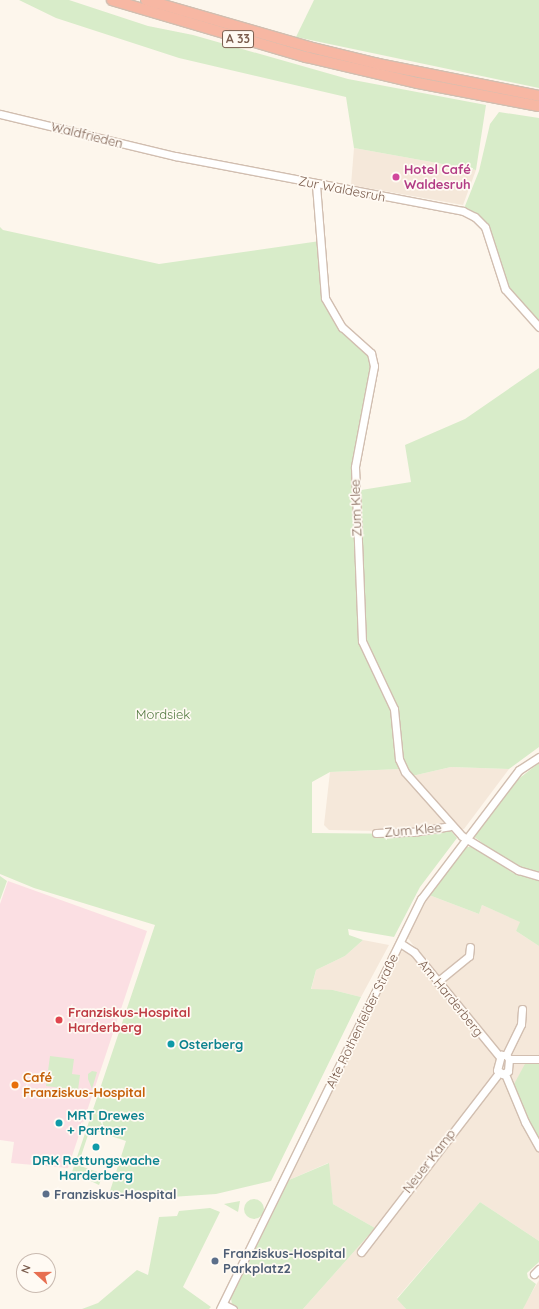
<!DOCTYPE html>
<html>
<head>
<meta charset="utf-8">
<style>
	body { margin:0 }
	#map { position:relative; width:539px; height:1309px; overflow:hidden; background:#fdf6ec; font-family:Quicksand,sans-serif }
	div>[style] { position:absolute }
	.residential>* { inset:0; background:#f5e8da }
	.medical>* { inset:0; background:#fbdfe3 }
	.green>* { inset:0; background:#d8ecc9 }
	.round { border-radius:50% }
	.roads { filter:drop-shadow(1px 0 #d1beb0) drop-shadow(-1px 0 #d1beb0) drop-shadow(0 1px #d1beb0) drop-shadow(0 -1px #d1beb0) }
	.minor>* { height:7px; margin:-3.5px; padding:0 3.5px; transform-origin:3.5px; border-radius:3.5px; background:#fff }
	.highway>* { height:10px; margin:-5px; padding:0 5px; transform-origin:5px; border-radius:5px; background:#f7b7a3 }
	.dots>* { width:11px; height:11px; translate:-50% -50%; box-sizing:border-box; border:2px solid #fffaf3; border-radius:50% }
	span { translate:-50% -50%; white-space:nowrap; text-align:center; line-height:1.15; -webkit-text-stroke:3.5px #fffaf3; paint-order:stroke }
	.shield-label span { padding:1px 3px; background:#fffaf3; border:1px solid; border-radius:3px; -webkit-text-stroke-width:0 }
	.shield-label { font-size:12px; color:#7a5c4d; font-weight:700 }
	.street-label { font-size:13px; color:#7a5c4d }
	.hotel-label { font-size:13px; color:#b23c85; font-weight:700 }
	.left { translate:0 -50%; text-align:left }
	.park-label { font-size:13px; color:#537a41 }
	.health-label { font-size:13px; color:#be3a42; font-weight:700 }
	.culture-label { font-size:13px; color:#0d838f; font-weight:700 }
	.food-label { font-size:13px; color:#c56008; font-weight:700 }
	.service-label { font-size:13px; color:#4e5e75; font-weight:700 }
	.north { position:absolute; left:16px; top:1253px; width:40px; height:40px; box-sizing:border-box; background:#fffaf3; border:1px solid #cabbb1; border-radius:50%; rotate:291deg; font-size:11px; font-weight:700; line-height:16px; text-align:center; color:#7a5c4d }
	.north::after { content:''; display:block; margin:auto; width:14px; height:18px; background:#e76f51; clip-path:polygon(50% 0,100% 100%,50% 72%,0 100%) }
</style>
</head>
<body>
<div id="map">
	<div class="residential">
		<div style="clip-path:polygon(354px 148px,476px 170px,463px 205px,351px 185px)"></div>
		<div style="clip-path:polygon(451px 767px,509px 769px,464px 829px,458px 830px,412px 776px)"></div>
		<div style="clip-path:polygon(400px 769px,445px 823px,380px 831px,329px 830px,324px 825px,330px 772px)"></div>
		<div style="clip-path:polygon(429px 895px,479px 914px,482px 905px,521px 922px,516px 931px,539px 946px,539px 1241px,480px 1202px,397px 1298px,406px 1309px,303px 1309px,375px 1228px,333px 1204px,328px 1163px,289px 1180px,398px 955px,403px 951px,409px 953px,420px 966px,426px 962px,407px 937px)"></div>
		<div style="clip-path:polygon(363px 940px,389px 945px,361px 997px,333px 990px,311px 990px,316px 970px,345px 956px)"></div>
		<div style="clip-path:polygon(539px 1280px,539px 1309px,523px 1309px,525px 1304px)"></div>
	</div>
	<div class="medical">
		<div style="clip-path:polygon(8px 881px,147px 931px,68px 1168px,11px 1163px,14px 1142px,0 1140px,0 904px)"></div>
	</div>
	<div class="green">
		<div style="clip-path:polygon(19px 0,69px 0,148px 26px,193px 35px,348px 79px,486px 105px,476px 170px,354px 148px,346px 97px,179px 58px,56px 18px)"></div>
		<div style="clip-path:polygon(314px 0,539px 0,539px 88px,296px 37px)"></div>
		<div style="clip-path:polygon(499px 112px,539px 118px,539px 327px,505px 289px,485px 227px,463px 211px,479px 171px,490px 124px)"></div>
		<div style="clip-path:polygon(0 227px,3px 230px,159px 264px,320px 241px,325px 298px,332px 314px,371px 353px,374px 366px,355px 467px,355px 491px,411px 482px,405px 445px,465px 419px,539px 368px,539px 747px,509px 769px,451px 767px,412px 776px,400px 769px,330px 772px,312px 782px,312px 833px,417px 834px,450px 830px,457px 838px,420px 887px,394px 937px,348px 929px,349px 935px,363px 940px,345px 956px,316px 970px,311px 989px,333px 990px,361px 997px,271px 1181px,216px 1194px,141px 1199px,110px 1191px,126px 1141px,90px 1129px,78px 1165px,100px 1173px,102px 1177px,99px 1185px,72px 1172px,155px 925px,34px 888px,0 874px)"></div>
		<div style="clip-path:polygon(539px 763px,539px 876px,518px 870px,473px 836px,517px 780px)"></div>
		<div style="clip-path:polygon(473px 846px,513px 873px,539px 880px,539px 946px,516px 931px,520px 922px,482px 905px,479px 914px,429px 895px,463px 848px)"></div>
		<div style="clip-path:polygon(0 876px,7px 881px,0 900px)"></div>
		<div style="clip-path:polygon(50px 1056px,74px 1059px,72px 1074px,80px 1075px,78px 1090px,46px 1086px)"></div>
		<div style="clip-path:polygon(526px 1062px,539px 1062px,539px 1142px,513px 1086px)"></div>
		<div style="clip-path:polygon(92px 1071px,97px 1072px,92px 1089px,88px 1079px,88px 1074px)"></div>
		<div style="clip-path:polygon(329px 1163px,333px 1204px,375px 1228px,303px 1309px,238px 1309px,232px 1305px,231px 1298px,289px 1180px)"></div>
		<div class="round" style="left:244px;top:1199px;width:20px;height:20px"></div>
		<div style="clip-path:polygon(240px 1201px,238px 1212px,224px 1204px)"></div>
		<div style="clip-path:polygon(480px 1202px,539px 1241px,539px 1262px,527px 1273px,528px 1278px,536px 1284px,523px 1309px,406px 1309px,397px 1299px)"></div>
		<div style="clip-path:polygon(210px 1208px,220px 1212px,183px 1287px,211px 1307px,209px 1309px,82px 1309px,98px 1303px,137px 1270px,148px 1275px,159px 1217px,177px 1216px,179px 1211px)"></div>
	</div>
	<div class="roads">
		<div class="minor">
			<div style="left:0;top:114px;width:180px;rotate:13.5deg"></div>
			<div style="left:175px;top:156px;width:293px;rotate:10.8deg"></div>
			<div style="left:463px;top:211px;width:13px;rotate:27deg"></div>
			<div style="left:475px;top:217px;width:14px;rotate:45deg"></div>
			<div style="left:485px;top:227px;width:65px;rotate:72.1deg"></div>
			<div style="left:505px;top:289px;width:51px;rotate:48.2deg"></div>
			<div style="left:316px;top:185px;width:113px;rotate:85.4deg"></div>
			<div style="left:325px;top:298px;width:34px;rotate:60deg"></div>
			<div style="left:342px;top:327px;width:39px;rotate:42deg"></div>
			<div style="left:371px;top:353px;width:13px;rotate:77deg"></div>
			<div style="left:374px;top:366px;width:103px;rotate:100.7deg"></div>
			<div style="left:355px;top:467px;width:174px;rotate:87.7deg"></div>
			<div style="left:362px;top:641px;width:75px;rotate:64.8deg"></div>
			<div style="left:394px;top:709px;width:50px;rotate:84.3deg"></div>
			<div style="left:399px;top:759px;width:14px;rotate:65deg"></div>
			<div style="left:405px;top:772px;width:86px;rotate:48.3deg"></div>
			<div style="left:462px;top:836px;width:66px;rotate:31.3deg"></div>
			<div style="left:518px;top:870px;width:22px;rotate:16deg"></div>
			<div style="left:376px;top:833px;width:37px;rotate:-2deg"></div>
			<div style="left:413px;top:832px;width:37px;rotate:-9deg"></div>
			<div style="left:400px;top:943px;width:17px;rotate:33deg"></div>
			<div style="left:414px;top:952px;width:136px;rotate:50.7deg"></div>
			<div style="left:437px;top:982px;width:41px;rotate:-39.1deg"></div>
			<div style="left:469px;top:956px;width:9px;rotate:-84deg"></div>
			<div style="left:501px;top:1055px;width:5px"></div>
			<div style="left:506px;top:1055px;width:5px;rotate:53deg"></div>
			<div style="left:509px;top:1059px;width:12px;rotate:95deg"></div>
			<div style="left:508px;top:1071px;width:6px;rotate:149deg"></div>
			<div style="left:503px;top:1074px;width:7px;rotate:-146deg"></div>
			<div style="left:497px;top:1070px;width:16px;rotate:-75deg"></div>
			<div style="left:506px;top:1055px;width:34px;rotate:-64deg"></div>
			<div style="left:521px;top:1024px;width:15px;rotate:-86deg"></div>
			<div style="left:509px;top:1059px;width:30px"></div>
			<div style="left:505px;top:1074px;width:52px;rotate:67.4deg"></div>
			<div style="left:525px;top:1122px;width:29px;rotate:61deg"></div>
			<div style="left:361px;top:1252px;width:226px;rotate:-52.4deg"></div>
			<div style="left:534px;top:1274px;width:7px;rotate:-45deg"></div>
			<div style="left:223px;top:1304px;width:11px;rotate:27deg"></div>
			<div style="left:220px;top:1309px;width:457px;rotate:-63.9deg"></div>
			<div style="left:421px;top:899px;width:162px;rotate:-52.8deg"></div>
			<div style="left:519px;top:770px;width:24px;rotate:-33deg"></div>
		</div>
		<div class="highway">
			<div style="left:112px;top:0;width:202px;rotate:16.4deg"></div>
			<div style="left:306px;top:57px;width:115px;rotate:13.1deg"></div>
			<div style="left:418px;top:83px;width:123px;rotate:10.8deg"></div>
			<div style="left:146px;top:0;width:170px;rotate:16.1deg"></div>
			<div style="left:309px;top:47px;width:71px;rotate:13.8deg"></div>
			<div style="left:378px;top:64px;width:164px;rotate:11.2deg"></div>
		</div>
	</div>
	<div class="dots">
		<div style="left:396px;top:177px;background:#d1479c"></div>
		<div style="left:59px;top:1020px;background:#e0444e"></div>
		<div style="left:171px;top:1044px;background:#0f9aa8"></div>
		<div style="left:15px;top:1085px;background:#e8710a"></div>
		<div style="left:59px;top:1123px;background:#0f9aa8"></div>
		<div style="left:96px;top:1147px;background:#0f9aa8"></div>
		<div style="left:46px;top:1194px;background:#5c6f8a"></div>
		<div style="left:215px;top:1261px;background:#5c6f8a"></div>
	</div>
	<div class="shield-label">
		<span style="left:238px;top:39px">A 33</span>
	</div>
	<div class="street-label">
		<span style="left:87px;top:135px;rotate:14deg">Waldfrieden</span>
		<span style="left:342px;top:189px;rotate:11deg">Zur Waldesruh</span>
		<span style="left:356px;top:508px;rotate:-92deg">Zum Klee</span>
		<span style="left:413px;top:830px;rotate:-5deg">Zum Klee</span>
		<span style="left:451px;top:998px;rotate:51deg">Am Harderberg</span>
		<span style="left:362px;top:1021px;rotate:-64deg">Alte Rothenfelder Straße</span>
		<span style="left:429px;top:1161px;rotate:-52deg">Neuer Kamp</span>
	</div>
	<div class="hotel-label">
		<span class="left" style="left:404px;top:177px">Hotel Café<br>Waldesruh</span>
	</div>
	<div class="park-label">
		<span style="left:163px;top:714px">Mordsiek</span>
	</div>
	<div class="health-label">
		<span class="left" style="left:68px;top:1020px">Franziskus-Hospital<br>Harderberg</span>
	</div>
	<div class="culture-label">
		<span class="left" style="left:179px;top:1044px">Osterberg</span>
		<span class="left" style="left:67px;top:1123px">MRT Drewes<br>+ Partner</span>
		<span style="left:96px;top:1168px">DRK Rettungswache<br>Harderberg</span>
	</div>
	<div class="food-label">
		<span class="left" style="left:23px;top:1085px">Café<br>Franziskus-Hospital</span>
	</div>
	<div class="service-label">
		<span class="left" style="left:54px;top:1194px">Franziskus-Hospital</span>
		<span class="left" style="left:223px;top:1261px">Franziskus-Hospital<br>Parkplatz2</span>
	</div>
	<div class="north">N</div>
</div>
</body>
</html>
